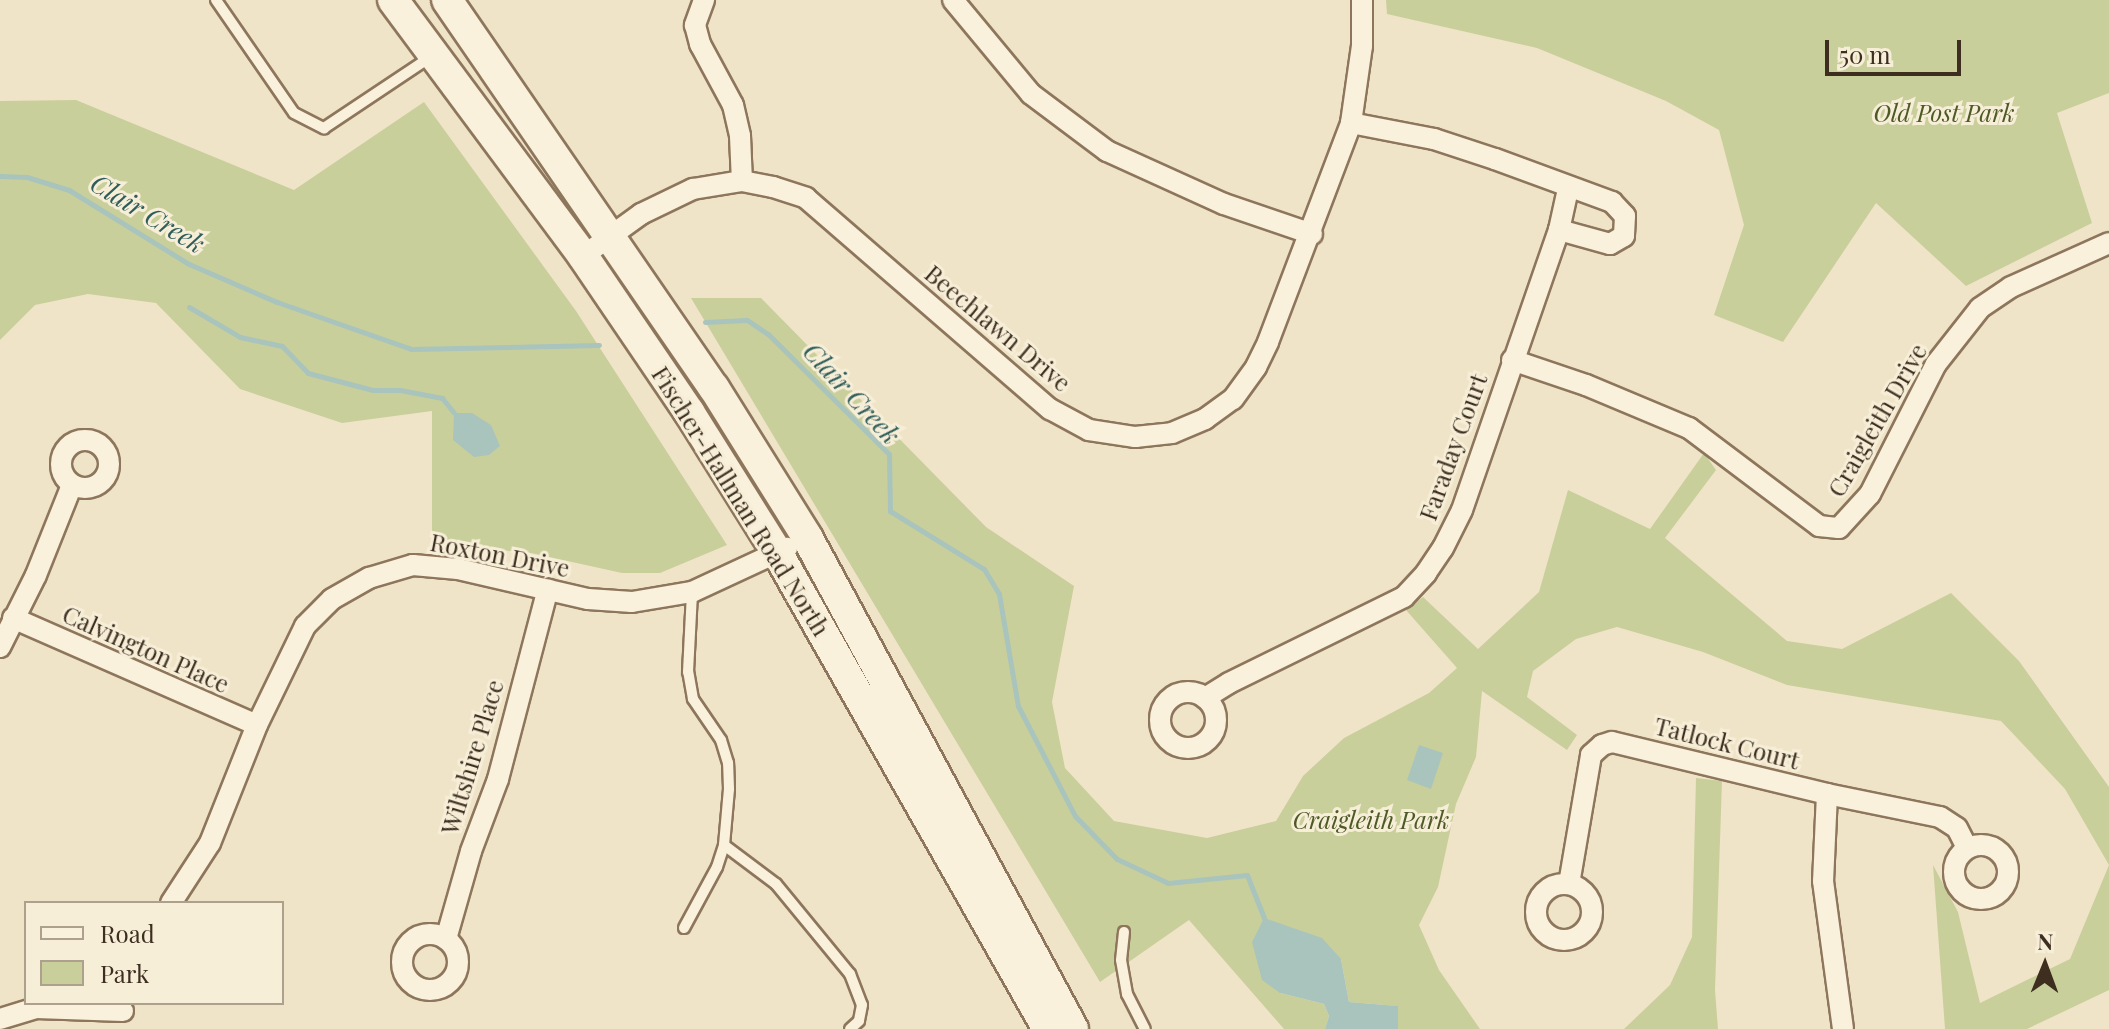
<!DOCTYPE html>
<html>
<head>
<meta charset="utf-8">
<style>
	body { margin:0 }
	#map { position:relative; width:2109px; height:1029px; overflow:hidden; background:#f0e4c8; font-family:"Playfair Display",serif }
	div>[style] { position:absolute }
	.green>* { inset:0; background:#c9cf9b }
	.water>* { inset:0; background:#a9c4bc }
	.stream>* { height:5px; margin:-2.5px; padding:0 2.5px; transform-origin:2.5px; border-radius:2.5px; background:#a9c4bc }
	.roads { filter:drop-shadow(2px 0 #8d765c) drop-shadow(-2px 0 #8d765c) drop-shadow(0 2px #8d765c) drop-shadow(0 -2px #8d765c) }
	.service>* { height:10px; margin:-5px; padding:0 5px; transform-origin:5px; border-radius:5px; background:#faf1dc }
	.minor>* { height:20px; margin:-10px; padding:0 10px; transform-origin:10px; border-radius:10px; background:#faf1dc }
	.minor>.ring { margin:-10px; padding:0; box-sizing:content-box; background:none; border:20px solid #faf1dc; border-radius:50% }
	.secondary>* { height:30px; margin:-15px; padding:0 15px; transform-origin:15px; border-radius:15px; background:#faf1dc }
	span { translate:-50% -50%; white-space:nowrap; text-align:center; line-height:1.15; -webkit-text-stroke:6px #f7eed8; paint-order:stroke }
	.park-label { font-size:24px; color:#4d5a26; font-style:italic }
	.street-label { font-size:24px; color:#3d2e20 }
	.water-label { font-size:26px; color:#2f5d5a; font-style:italic }
	.legend { position:absolute; left:24px; top:901px; width:260px; height:104px; box-sizing:border-box; background:#f7eed8; border:2px solid #ada18e; margin:0; padding:10px 14px; list-style:none; font-size:24px; color:#3d2e20 }
	.legend li { display:flex; align-items:center; gap:16px; height:40px }
	.legend b { width:40px; border:2px solid #ada18e }
	.north { position:absolute; left:2005px; top:925px; width:80px; height:80px; -webkit-text-stroke:6px #f7eed8; paint-order:stroke; rotate:1deg; font-size:22px; font-weight:700; line-height:32px; text-align:center; color:#3d2e20 }
	.north::after { content:''; display:block; margin:auto; width:28px; height:36px; background:#3d2e20; clip-path:polygon(50% 0,100% 100%,50% 72%,0 100%) }
	.scale { position:absolute; left:1825px; top:40px; width:136px; height:36px; box-sizing:border-box; border:4px solid #3d2e20; border-top:0; padding-left:10px; font-size:24px; line-height:28px; white-space:nowrap; color:#3d2e20; -webkit-text-stroke:6px #f7eed8; paint-order:stroke }
</style>
</head>
<body>
<div id="map">
	<div class="green">
		<div style="clip-path:polygon(1386px 0,2109px 0,2109px 93px,2057px 113px,2092px 223px,1966px 286px,1876px 203px,1783px 342px,1714px 315px,1744px 225px,1719px 130px,1666px 101px,1537px 48px,1387px 14px)"></div>
		<div style="clip-path:polygon(76px 100px,294px 190px,424px 102px,576px 311px,727px 545px,660px 573px,622px 573px,531px 553px,432px 544px,432px 411px,342px 423px,240px 389px,156px 303px,88px 294px,35px 305px,0 340px,0 101px)"></div>
		<div style="clip-path:polygon(691px 298px,761px 298px,986px 527px,1074px 586px,1052px 702px,1065px 768px,1114px 821px,1207px 838px,1276px 821px,1303px 776px,1344px 738px,1429px 693px,1457px 668px,1406px 610px,1423px 597px,1478px 649px,1539px 592px,1568px 490px,1650px 529px,1704px 453px,1716px 470px,1665px 538px,1787px 641px,1842px 649px,1951px 593px,2019px 661px,2109px 787px,2109px 990px,2027px 1029px,1945px 1029px,1933px 865px,1958px 912px,1980px 1003px,2070px 959px,2109px 865px,2065px 789px,2001px 721px,1787px 685px,1703px 652px,1617px 627px,1576px 639px,1533px 671px,1527px 697px,1577px 735px,1567px 750px,1482px 691px,1476px 757px,1456px 804px,1438px 887px,1419px 925px,1439px 970px,1480px 1029px,1398px 1029px,1397px 1006px,1349px 1002px,1341px 959px,1280px 993px,1324px 1004px,1329px 1016px,1325px 1029px,1284px 1029px,1189px 920px,1100px 982px)"></div>
		<div style="clip-path:polygon(1696px 778px,1722px 781px,1715px 990px,1718px 1029px,1624px 1029px,1670px 985px,1692px 937px)"></div>
	</div>
	<div class="water">
		<div style="clip-path:polygon(454px 413px,472px 413px,491px 425px,500px 446px,489px 455px,474px 457px,453px 440px)"></div>
		<div style="clip-path:polygon(1419px 745px,1443px 753px,1431px 789px,1407px 780px)"></div>
		<div style="clip-path:polygon(1264px 918px,1322px 938px,1341px 959px,1349px 1002px,1398px 1006px,1398px 1029px,1325px 1029px,1329px 1016px,1324px 1004px,1280px 993px,1262px 980px,1252px 942px)"></div>
	</div>
	<div class="stream">
		<div style="left:0;top:176px;width:27px;rotate:2deg"></div>
		<div style="left:27px;top:177px;width:44px;rotate:17.2deg"></div>
		<div style="left:69px;top:190px;width:141px;rotate:31.7deg"></div>
		<div style="left:189px;top:264px;width:96px;rotate:23.4deg"></div>
		<div style="left:277px;top:302px;width:142px;rotate:19.3deg"></div>
		<div style="left:411px;top:349px;width:188px;rotate:-1.2deg"></div>
		<div style="left:189px;top:307px;width:59px;rotate:30.5deg"></div>
		<div style="left:240px;top:337px;width:43px;rotate:12.1deg"></div>
		<div style="left:282px;top:346px;width:37px;rotate:46deg"></div>
		<div style="left:308px;top:373px;width:67px;rotate:14.7deg"></div>
		<div style="left:373px;top:390px;width:27px"></div>
		<div style="left:400px;top:390px;width:43px;rotate:10.8deg"></div>
		<div style="left:442px;top:398px;width:19px;rotate:51deg"></div>
		<div style="left:705px;top:322px;width:42px;rotate:-2.7deg"></div>
		<div style="left:747px;top:320px;width:25px;rotate:34deg"></div>
		<div style="left:768px;top:334px;width:170px;rotate:44.8deg"></div>
		<div style="left:889px;top:454px;width:57px;rotate:89deg"></div>
		<div style="left:890px;top:511px;width:110px;rotate:31.7deg"></div>
		<div style="left:984px;top:569px;width:29px;rotate:59deg"></div>
		<div style="left:999px;top:594px;width:114px;rotate:80.4deg"></div>
		<div style="left:1018px;top:706px;width:124px;rotate:62.6deg"></div>
		<div style="left:1075px;top:816px;width:60px;rotate:45.7deg"></div>
		<div style="left:1117px;top:859px;width:56px;rotate:25.2deg"></div>
		<div style="left:1168px;top:883px;width:79px;rotate:-5.8deg"></div>
		<div style="left:1247px;top:875px;width:46px;rotate:68.4deg"></div>
	</div>
	<div class="roads">
		<div class="service">
			<div style="left:216px;top:0;width:137px;rotate:55.4deg"></div>
			<div style="left:294px;top:113px;width:34px;rotate:27deg"></div>
			<div style="left:324px;top:128px;width:130px;rotate:-33.7deg"></div>
			<div style="left:724px;top:845px;width:65px;rotate:36.9deg"></div>
			<div style="left:776px;top:884px;width:117px;rotate:50.6deg"></div>
			<div style="left:850px;top:974px;width:33px;rotate:69deg"></div>
			<div style="left:862px;top:1005px;width:16px;rotate:101deg"></div>
			<div style="left:859px;top:1021px;width:12px;rotate:138deg"></div>
			<div style="left:684px;top:928px;width:69px;rotate:-61.6deg"></div>
			<div style="left:717px;top:867px;width:23px;rotate:-72deg"></div>
			<div style="left:724px;top:845px;width:56px;rotate:-84.9deg"></div>
			<div style="left:729px;top:789px;width:26px;rotate:-92deg"></div>
			<div style="left:728px;top:763px;width:24px;rotate:-107deg"></div>
			<div style="left:721px;top:740px;width:50px;rotate:-124.3deg"></div>
			<div style="left:693px;top:699px;width:27px;rotate:-100deg"></div>
			<div style="left:688px;top:672px;width:80px;rotate:-87.1deg"></div>
			<div style="left:1124px;top:932px;width:28px;rotate:96deg"></div>
			<div style="left:1121px;top:960px;width:35px;rotate:80deg"></div>
			<div style="left:1127px;top:994px;width:39px;rotate:63deg"></div>
		</div>
		<div class="minor">
			<div style="left:704px;top:0;width:27px;rotate:110deg"></div>
			<div style="left:695px;top:25px;width:20px;rotate:75deg"></div>
			<div style="left:700px;top:44px;width:69px;rotate:61.6deg"></div>
			<div style="left:733px;top:105px;width:32px;rotate:77deg"></div>
			<div style="left:740px;top:136px;width:45px;rotate:87.5deg"></div>
			<div style="left:953px;top:0;width:122px;rotate:50.3deg"></div>
			<div style="left:1031px;top:94px;width:95px;rotate:36.9deg"></div>
			<div style="left:1107px;top:151px;width:128px;rotate:24.4deg"></div>
			<div style="left:1224px;top:204px;width:93px;rotate:18.8deg"></div>
			<div style="left:1351px;top:123px;width:85px;rotate:10.9deg"></div>
			<div style="left:1434px;top:139px;width:64px;rotate:18.2deg"></div>
			<div style="left:1495px;top:159px;width:125px;rotate:20.2deg"></div>
			<div style="left:1612px;top:202px;width:19px;rotate:47deg"></div>
			<div style="left:1625px;top:216px;width:20px;rotate:93deg"></div>
			<div style="left:1624px;top:236px;width:16px;rotate:150deg"></div>
			<div style="left:1610px;top:244px;width:53px;rotate:-164.6deg"></div>
			<div style="left:583px;top:256px;width:72px;rotate:-35.9deg"></div>
			<div style="left:641px;top:214px;width:58px;rotate:-25.7deg"></div>
			<div style="left:693px;top:189px;width:50px;rotate:-9.3deg"></div>
			<div style="left:742px;top:181px;width:32px;rotate:11deg"></div>
			<div style="left:773px;top:187px;width:35px;rotate:18deg"></div>
			<div style="left:806px;top:198px;width:323px;rotate:40.9deg"></div>
			<div style="left:1050px;top:409px;width:44px;rotate:28.3deg"></div>
			<div style="left:1089px;top:430px;width:47px;rotate:8.7deg"></div>
			<div style="left:1135px;top:437px;width:37px;rotate:-6deg"></div>
			<div style="left:1172px;top:433px;width:36px;rotate:-23deg"></div>
			<div style="left:1205px;top:419px;width:34px;rotate:-36deg"></div>
			<div style="left:1233px;top:399px;width:39px;rotate:-54deg"></div>
			<div style="left:1256px;top:367px;width:28px;rotate:-64deg"></div>
			<div style="left:1268px;top:342px;width:234px;rotate:-69.2deg"></div>
			<div style="left:1351px;top:123px;width:78px;rotate:-81.9deg"></div>
			<div style="left:1362px;top:46px;width:46px;rotate:-90deg"></div>
			<div style="left:1512px;top:360px;width:78px;rotate:18.7deg"></div>
			<div style="left:1586px;top:385px;width:112px;rotate:22.7deg"></div>
			<div style="left:1689px;top:428px;width:163px;rotate:37deg"></div>
			<div style="left:1819px;top:526px;width:20px;rotate:6deg"></div>
			<div style="left:1839px;top:528px;width:46px;rotate:-47.6deg"></div>
			<div style="left:1870px;top:494px;width:146px;rotate:-63.1deg"></div>
			<div style="left:1936px;top:364px;width:71px;rotate:-51.8deg"></div>
			<div style="left:1980px;top:308px;width:37px;rotate:-34deg"></div>
			<div style="left:2011px;top:287px;width:107px;rotate:-24.2deg"></div>
			<div class="ring" style="left:61px;top:440px;width:28px;height:28px"></div>
			<div style="left:13px;top:618px;width:266px;rotate:23.7deg"></div>
			<div style="left:0;top:647px;width:80px;rotate:-63.4deg"></div>
			<div style="left:36px;top:575px;width:97px;rotate:-68.2deg"></div>
			<div class="ring" style="left:1160px;top:692px;width:36px;height:36px"></div>
			<div style="left:1205px;top:698px;width:28px;rotate:-32deg"></div>
			<div style="left:1229px;top:683px;width:195px;rotate:-26.2deg"></div>
			<div style="left:1404px;top:597px;width:33px;rotate:-47deg"></div>
			<div style="left:1426px;top:573px;width:30px;rotate:-56deg"></div>
			<div style="left:1443px;top:548px;width:42px;rotate:-63.4deg"></div>
			<div style="left:1462px;top:510px;width:296px;rotate:-70.9deg"></div>
			<div style="left:1559px;top:230px;width:42px;rotate:-77.6deg"></div>
			<div style="left:1827px;top:794px;width:87px;rotate:92.6deg"></div>
			<div style="left:1823px;top:881px;width:149px;rotate:82.3deg"></div>
			<div class="ring" style="left:1954px;top:845px;width:34px;height:34px"></div>
			<div class="ring" style="left:1536px;top:884px;width:36px;height:36px"></div>
			<div style="left:1569px;top:884px;width:131px;rotate:-80.3deg"></div>
			<div style="left:1591px;top:755px;width:15px;rotate:-42deg"></div>
			<div style="left:1602px;top:745px;width:10px;rotate:-17deg"></div>
			<div style="left:1612px;top:742px;width:221px;rotate:13.6deg"></div>
			<div style="left:1827px;top:794px;width:115px;rotate:11.5deg"></div>
			<div style="left:1940px;top:817px;width:20px;rotate:33deg"></div>
			<div style="left:1957px;top:828px;width:22px;rotate:63deg"></div>
			<div style="left:171px;top:903px;width:72px;rotate:-57deg"></div>
			<div style="left:210px;top:843px;width:127px;rotate:-68.3deg"></div>
			<div style="left:257px;top:725px;width:110px;rotate:-64.1deg"></div>
			<div style="left:305px;top:626px;width:38px;rotate:-45deg"></div>
			<div style="left:332px;top:599px;width:43px;rotate:-29.6deg"></div>
			<div style="left:369px;top:578px;width:46px;rotate:-16.5deg"></div>
			<div style="left:413px;top:565px;width:45px;rotate:5.1deg"></div>
			<div style="left:458px;top:569px;width:133px;rotate:13deg"></div>
			<div style="left:588px;top:599px;width:44px;rotate:3.9deg"></div>
			<div style="left:632px;top:602px;width:61px;rotate:-9.5deg"></div>
			<div style="left:692px;top:592px;width:105px;rotate:-24.9deg"></div>
			<div class="ring" style="left:402px;top:934px;width:36px;height:36px"></div>
			<div style="left:446px;top:939px;width:91px;rotate:-74.1deg"></div>
			<div style="left:471px;top:851px;width:77px;rotate:-69.4deg"></div>
			<div style="left:498px;top:779px;width:196px;rotate:-75.3deg"></div>
			<div style="left:0;top:1019px;width:38px;rotate:-17deg"></div>
			<div style="left:36px;top:1008px;width:87px;rotate:2deg"></div>
		</div>
		<div class="secondary">
			<div style="left:393px;top:0;width:319px;rotate:53.4deg"></div>
			<div style="left:583px;top:256px;width:189px;rotate:55.8deg"></div>
			<div style="left:689px;top:412px;width:168px;rotate:57.9deg"></div>
			<div style="left:778px;top:554px;width:546px;rotate:60.39deg"></div>
			<div style="left:447px;top:0;width:471px;rotate:55.5deg"></div>
			<div style="left:714px;top:388px;width:176px;rotate:58deg"></div>
			<div style="left:807px;top:537px;width:559px;rotate:61.6deg"></div>
		</div>
	</div>
	<div class="park-label">
		<span style="left:1944px;top:113px">Old Post Park</span>
		<span style="left:1371px;top:820px">Craigleith Park</span>
	</div>
	<div class="street-label">
		<span style="left:998px;top:328px;rotate:40deg">Beechlawn Drive</span>
		<span style="left:1877px;top:420px;rotate:-60deg">Craigleith Drive</span>
		<span style="left:1453px;top:447px;rotate:-70deg">Faraday Court</span>
		<span style="left:741px;top:501px;rotate:58deg">Fischer-Hallman Road North</span>
		<span style="left:500px;top:555px;rotate:11deg">Roxton Drive</span>
		<span style="left:146px;top:649px;rotate:24deg">Calvington Place</span>
		<span style="left:1727px;top:743px;rotate:14deg">Tatlock Court</span>
		<span style="left:472px;top:757px;rotate:-73deg">Wiltshire Place</span>
	</div>
	<div class="water-label">
		<span style="left:148px;top:213px;rotate:31deg">Clair Creek</span>
		<span style="left:852px;top:393px;rotate:47deg">Clair Creek</span>
	</div>
	<ul class="legend">
	<li><b style="height:10px;background:#faf1dc"></b>Road</li>
	<li><b style="height:22px;background:#c9cf9b"></b>Park</li>
	</ul>
	<div class="north">N</div>
	<div class="scale">50 m</div>
</div>
</body>
</html>
